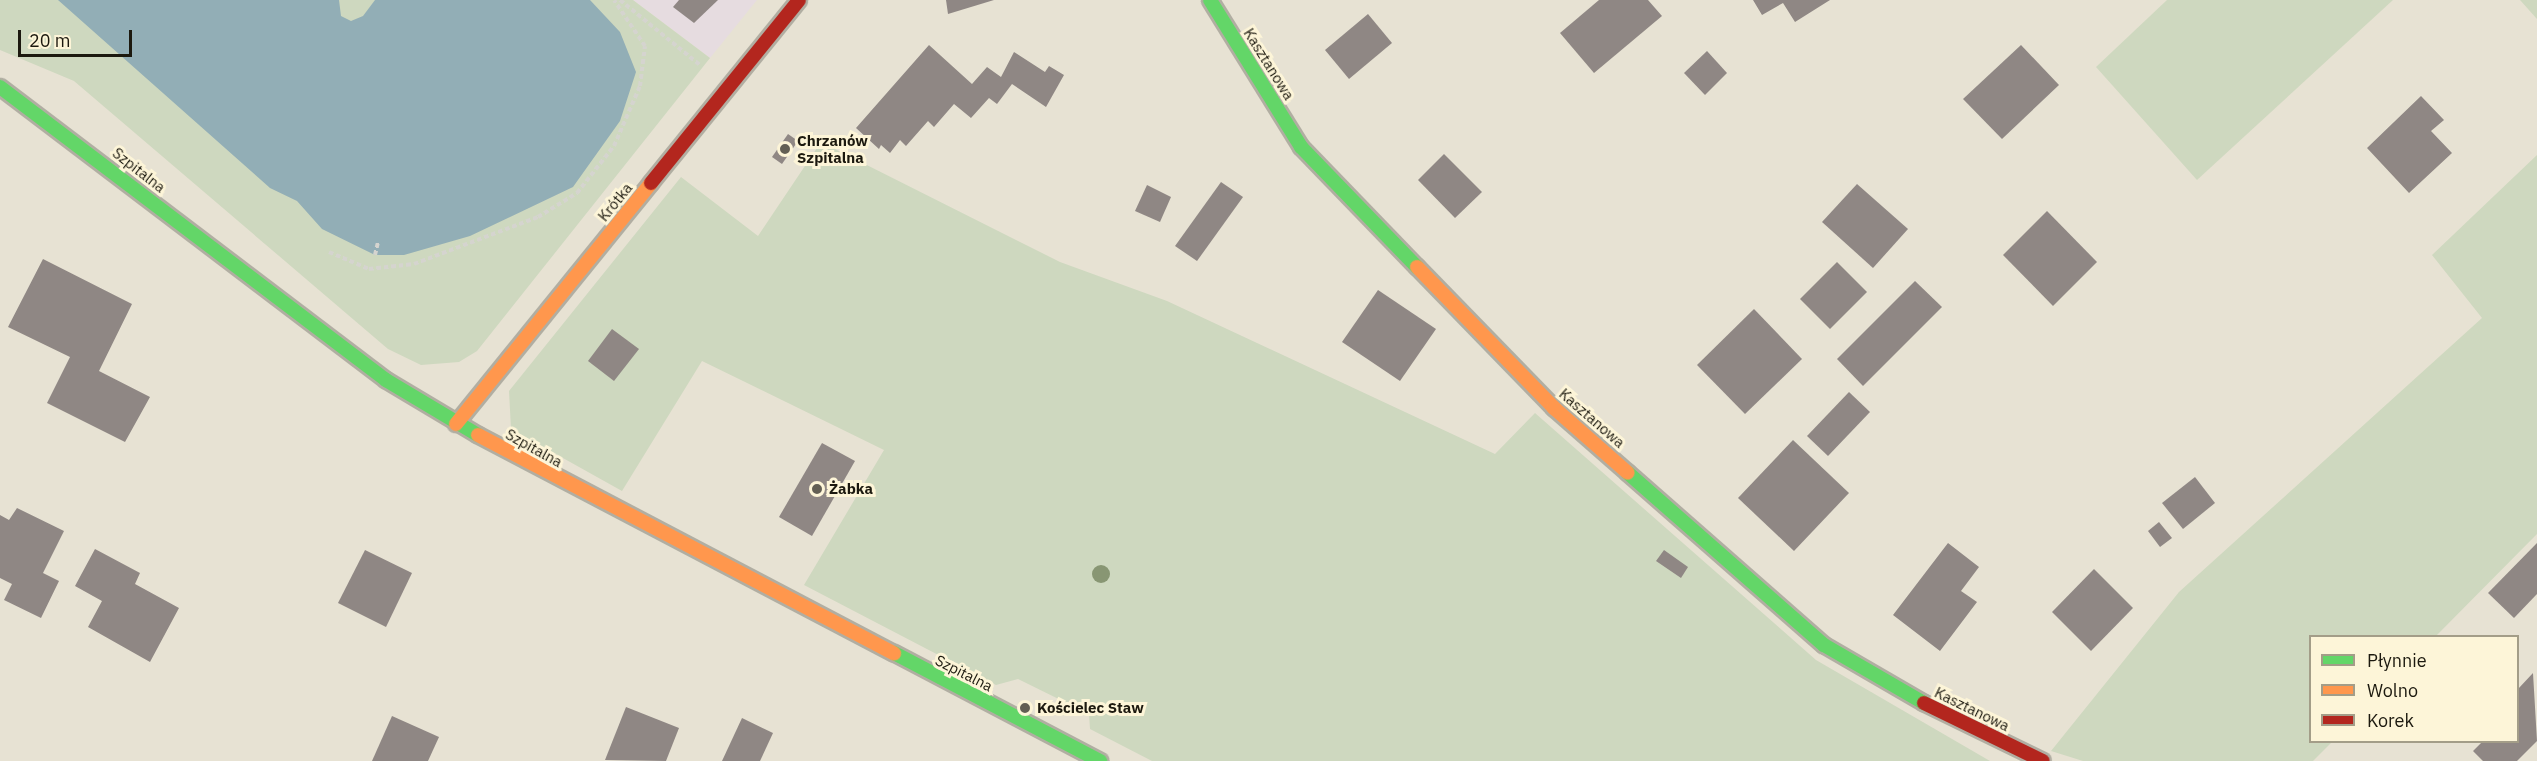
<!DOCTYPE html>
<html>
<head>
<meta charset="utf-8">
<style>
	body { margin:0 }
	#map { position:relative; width:2537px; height:761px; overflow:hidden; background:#e7e2d3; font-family:"IBM Plex Sans",sans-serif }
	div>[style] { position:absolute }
	.commercial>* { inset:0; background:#e6dce0 }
	.green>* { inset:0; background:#ced8bf }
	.water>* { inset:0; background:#92aeb6 }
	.building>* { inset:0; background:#8f8784 }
	.path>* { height:4px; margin-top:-2px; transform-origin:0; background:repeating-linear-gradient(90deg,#d5d4cf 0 4.5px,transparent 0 7.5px) }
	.roads { filter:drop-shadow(2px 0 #b1aea2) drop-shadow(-2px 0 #b1aea2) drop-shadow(0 2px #b1aea2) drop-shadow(0 -2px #b1aea2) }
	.fast>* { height:14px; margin:-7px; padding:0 7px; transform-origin:7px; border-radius:7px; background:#63d668 }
	.slow>* { height:14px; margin:-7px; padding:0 7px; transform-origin:7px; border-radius:7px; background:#ff974d }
	.jam>* { height:14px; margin:-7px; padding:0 7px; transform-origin:7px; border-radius:7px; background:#b3261e }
	.trees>* { width:18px; height:18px; margin:-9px; border-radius:50%; background:#889673 }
	.dots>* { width:16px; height:16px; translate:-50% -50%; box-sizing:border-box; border:3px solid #fdf5d8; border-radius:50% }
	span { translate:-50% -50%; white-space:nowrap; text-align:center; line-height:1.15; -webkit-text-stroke:6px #fdf5d8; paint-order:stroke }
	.street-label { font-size:15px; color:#1c190f }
	.poi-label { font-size:15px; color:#1c190f; font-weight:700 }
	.left { translate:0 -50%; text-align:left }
	.legend { position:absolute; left:2309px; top:635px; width:210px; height:108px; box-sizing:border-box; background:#fdf5d8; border:2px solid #a39d88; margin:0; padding:8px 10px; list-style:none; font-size:18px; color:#1c190f }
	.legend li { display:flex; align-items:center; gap:12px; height:30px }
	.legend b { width:30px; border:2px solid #a39d88 }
	.scale { position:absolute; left:18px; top:30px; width:114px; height:27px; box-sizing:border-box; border:3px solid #1c190f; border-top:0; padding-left:8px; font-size:18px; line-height:21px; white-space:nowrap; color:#1c190f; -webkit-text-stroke:4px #fdf5d8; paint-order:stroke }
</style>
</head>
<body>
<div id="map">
	<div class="commercial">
		<div style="clip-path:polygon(633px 0,757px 0,710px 58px)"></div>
	</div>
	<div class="green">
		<div style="clip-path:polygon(0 0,633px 0,710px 58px,477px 351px,459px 362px,421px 365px,388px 349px,74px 81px,0 50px)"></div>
		<div style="clip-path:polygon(2167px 0,2393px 0,2197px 180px,2096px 67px)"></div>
		<div style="clip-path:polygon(2520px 0,2537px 0,2537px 19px)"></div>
		<div style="clip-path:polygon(821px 142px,1060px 262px,1167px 301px,1495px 454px,1535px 413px,1816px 660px,1990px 761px,1152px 761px,1090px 729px,1089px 714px,1018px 679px,996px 685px,804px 585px,884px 450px,702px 361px,622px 491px,511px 429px,509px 391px,681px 177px,758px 236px)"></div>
		<div style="clip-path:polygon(2537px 155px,2537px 534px,2436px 636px,2310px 636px,2310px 742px,2332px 742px,2313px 761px,2083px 761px,2051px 751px,2179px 592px,2482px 318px,2432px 255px)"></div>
	</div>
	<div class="water">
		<div style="clip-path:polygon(58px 0,339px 0,341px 16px,351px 21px,363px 16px,375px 0,590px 0,620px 32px,636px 72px,620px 121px,573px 187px,470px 236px,404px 255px,375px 255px,322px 229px,297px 201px,270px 188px)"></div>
	</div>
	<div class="building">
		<div style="clip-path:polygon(679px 0,718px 0,694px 23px,673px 7px)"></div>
		<div style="clip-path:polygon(946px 0,994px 0,948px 14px)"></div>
		<div style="clip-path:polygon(1599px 0,1648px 0,1662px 16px,1594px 73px,1560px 33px)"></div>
		<div style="clip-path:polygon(1753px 0,1830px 0,1795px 22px,1783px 3px,1762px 15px)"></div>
		<div style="clip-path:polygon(1368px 14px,1392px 43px,1349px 79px,1325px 50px)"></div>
		<div style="clip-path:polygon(929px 45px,972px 84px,987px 67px,1001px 77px,1014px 52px,1045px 72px,1049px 66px,1064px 75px,1046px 107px,1012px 84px,997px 104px,989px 98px,971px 118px,954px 104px,934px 127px,928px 121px,906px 146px,900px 140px,890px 153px,881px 145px,879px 149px,856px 128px)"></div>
		<div style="clip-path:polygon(2021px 45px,2059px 85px,2002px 139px,1963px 99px)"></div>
		<div style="clip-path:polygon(1707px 51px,1727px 73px,1705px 95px,1684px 73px)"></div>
		<div style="clip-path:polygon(2421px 96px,2444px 120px,2431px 131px,2452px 153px,2409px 193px,2367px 148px)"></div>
		<div style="clip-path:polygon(788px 134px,798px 141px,782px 164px,772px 157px)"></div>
		<div style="clip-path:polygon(1444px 154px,1482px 192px,1455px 218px,1418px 180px)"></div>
		<div style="clip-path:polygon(1221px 182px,1243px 197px,1197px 261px,1175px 246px)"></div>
		<div style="clip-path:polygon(1857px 184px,1908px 229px,1873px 268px,1822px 222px)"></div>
		<div style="clip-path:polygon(1147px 185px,1171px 197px,1160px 222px,1135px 211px)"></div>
		<div style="clip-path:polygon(2047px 211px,2097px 262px,2053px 306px,2003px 255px)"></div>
		<div style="clip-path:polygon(43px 259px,132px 304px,99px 371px,150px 397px,125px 442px,47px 403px,70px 357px,8px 327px)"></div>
		<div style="clip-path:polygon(1837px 262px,1867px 292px,1830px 329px,1800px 299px)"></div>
		<div style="clip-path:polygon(1915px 281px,1942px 307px,1863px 386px,1837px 359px)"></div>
		<div style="clip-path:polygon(1378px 290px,1436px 329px,1400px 381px,1342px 342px)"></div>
		<div style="clip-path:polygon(1754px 309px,1802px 359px,1745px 414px,1697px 365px)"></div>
		<div style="clip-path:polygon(612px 329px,639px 349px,614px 381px,588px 361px)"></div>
		<div style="clip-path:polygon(1849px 392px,1870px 412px,1828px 456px,1807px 436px)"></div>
		<div style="clip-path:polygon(1793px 440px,1849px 493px,1794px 551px,1738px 498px)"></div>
		<div style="clip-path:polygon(822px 443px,855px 461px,812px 536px,779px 517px)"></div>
		<div style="clip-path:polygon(2195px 477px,2215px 503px,2183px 529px,2162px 503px)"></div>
		<div style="clip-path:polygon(17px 508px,64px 531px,43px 573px,59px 581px,41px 618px,4px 600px,12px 584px,0 578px,0 515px,9px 520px)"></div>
		<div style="clip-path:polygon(2159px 522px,2172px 538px,2160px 547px,2148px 531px)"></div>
		<div style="clip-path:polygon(1948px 543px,1979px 567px,1961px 591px,1977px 602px,1940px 651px,1893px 615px)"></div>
		<div style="clip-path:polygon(2537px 543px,2537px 594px,2514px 618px,2488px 593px)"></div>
		<div style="clip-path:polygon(95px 549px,140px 573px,135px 584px,179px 608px,150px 662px,88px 627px,102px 601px,75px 586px)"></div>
		<div style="clip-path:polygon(365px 550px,412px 573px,386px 627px,338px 603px)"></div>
		<div style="clip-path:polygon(1664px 550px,1688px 567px,1681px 578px,1656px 561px)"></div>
		<div style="clip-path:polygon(2094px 569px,2133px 608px,2091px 651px,2052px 612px)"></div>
		<div style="clip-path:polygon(2533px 673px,2537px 741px,2517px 761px,2483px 761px,2473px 751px,2482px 742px,2518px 742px,2518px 689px)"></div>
		<div style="clip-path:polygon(626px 707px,679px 728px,666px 761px,605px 760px)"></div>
		<div style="clip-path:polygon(392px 716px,439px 737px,428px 761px,372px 761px)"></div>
		<div style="clip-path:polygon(742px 718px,773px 733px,760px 761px,722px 761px)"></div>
	</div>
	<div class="path">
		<div style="left:620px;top:0;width:103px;rotate:39.1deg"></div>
		<div style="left:329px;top:252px;width:43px;rotate:23deg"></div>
		<div style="left:369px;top:269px;width:45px;rotate:-6.3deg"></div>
		<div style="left:414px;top:264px;width:133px;rotate:-20.8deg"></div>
		<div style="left:538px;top:217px;width:46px;rotate:-31.6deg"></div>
		<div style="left:577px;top:193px;width:60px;rotate:-51.8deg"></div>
		<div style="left:614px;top:146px;width:65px;rotate:-66.6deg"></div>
		<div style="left:640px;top:86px;width:40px;rotate:-82.9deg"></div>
		<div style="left:645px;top:46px;width:55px;rotate:-124deg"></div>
		<div style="left:375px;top:255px;width:13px;rotate:-77deg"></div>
	</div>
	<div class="roads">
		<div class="fast">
			<div style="left:1210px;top:0;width:173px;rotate:58.2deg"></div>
			<div style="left:1301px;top:147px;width:167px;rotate:46deg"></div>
			<div style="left:0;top:87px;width:485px;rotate:37.2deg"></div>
			<div style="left:386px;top:380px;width:107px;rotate:30.9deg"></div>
			<div style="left:1628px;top:473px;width:261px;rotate:41.3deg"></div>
			<div style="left:1824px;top:645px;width:116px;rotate:30.1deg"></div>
			<div style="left:894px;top:653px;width:233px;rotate:27.7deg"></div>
		</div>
		<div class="slow">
			<div style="left:1417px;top:267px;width:197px;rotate:45.8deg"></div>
			<div style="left:1554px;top:408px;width:98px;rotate:41.3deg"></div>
			<div style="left:456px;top:424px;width:310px;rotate:-51deg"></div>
			<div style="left:478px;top:435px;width:470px;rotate:27.7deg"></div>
		</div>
		<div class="jam">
			<div style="left:651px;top:183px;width:235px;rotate:-51deg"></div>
			<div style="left:1924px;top:703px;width:132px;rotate:26deg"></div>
		</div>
	</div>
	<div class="trees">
		<div style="left:1101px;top:574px"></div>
	</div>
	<div class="dots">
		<div style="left:785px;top:149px;background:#635f54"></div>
		<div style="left:817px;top:489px;background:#635f54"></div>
		<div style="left:1025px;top:708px;background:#635f54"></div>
	</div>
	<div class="street-label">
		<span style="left:1269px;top:64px;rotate:58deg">Kasztanowa</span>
		<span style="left:139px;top:170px;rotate:38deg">Szpitalna</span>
		<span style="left:615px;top:202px;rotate:-51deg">Krótka</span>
		<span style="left:1592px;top:418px;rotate:41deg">Kasztanowa</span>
		<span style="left:534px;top:448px;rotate:29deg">Szpitalna</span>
		<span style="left:964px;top:673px;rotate:27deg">Szpitalna</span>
		<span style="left:1972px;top:709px;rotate:26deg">Kasztanowa</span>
	</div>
	<div class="poi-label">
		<span class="left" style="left:797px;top:149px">Chrzanów<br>Szpitalna</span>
		<span class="left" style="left:829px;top:489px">Żabka</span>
		<span class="left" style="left:1037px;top:708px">Kościelec Staw</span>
	</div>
	<ul class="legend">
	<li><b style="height:8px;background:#63d668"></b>Płynnie</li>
	<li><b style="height:8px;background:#ff974d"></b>Wolno</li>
	<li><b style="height:8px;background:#b3261e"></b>Korek</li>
	</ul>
	<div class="scale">20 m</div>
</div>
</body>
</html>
